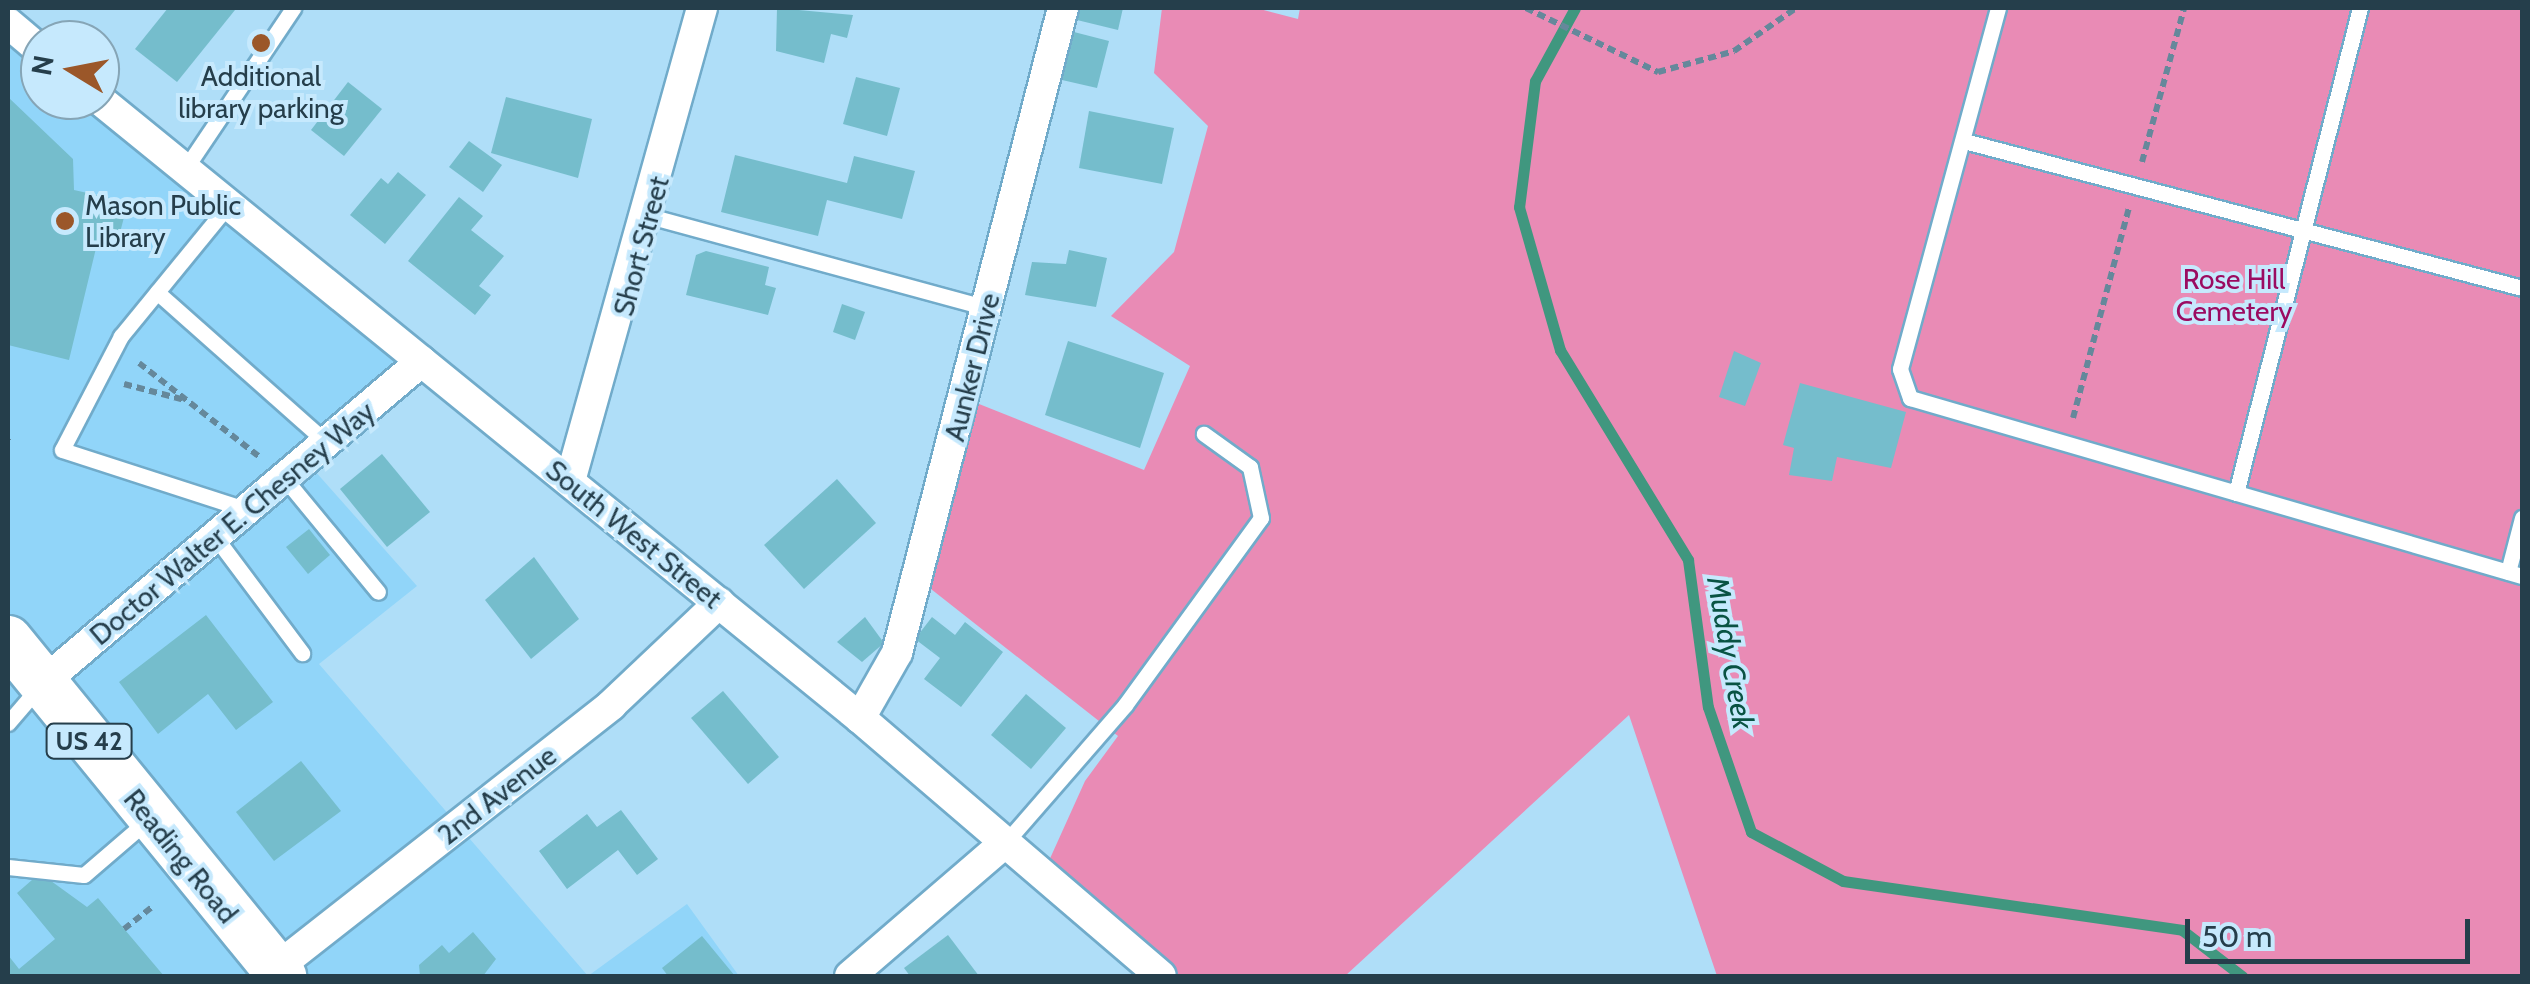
<!DOCTYPE html>
<html>
<head>
<meta charset="utf-8">
<style>
	body { margin:0 }
	#map { position:relative; width:2530px; height:984px; overflow:hidden; background:#afdef8; font-family:Cabin,sans-serif }
	div>[style] { position:absolute }
	.built>* { inset:0; background:#91d5f9 }
	.green>* { inset:0; background:#e98bb5 }
	.stream>* { height:11px; margin:-5.5px; padding:0 5.5px; transform-origin:5.5px; border-radius:5.5px; background:#40977f }
	.building>* { inset:0; background:#75bdcc }
	.path>* { height:6px; margin-top:-3px; transform-origin:0; background:repeating-linear-gradient(90deg,#65889b 0 8px,transparent 0 13px) }
	.roads { filter:drop-shadow(2px 0 #71abca) drop-shadow(-2px 0 #71abca) drop-shadow(0 2px #71abca) drop-shadow(0 -2px #71abca) }
	.service>* { height:15px; margin:-7.5px; padding:0 7.5px; transform-origin:7.5px; border-radius:7.5px; background:#fff }
	.minor>* { height:30px; margin:-15px; padding:0 15px; transform-origin:15px; border-radius:15px; background:#fff }
	.primary>* { height:48px; margin:-24px; padding:0 24px; transform-origin:24px; border-radius:24px; background:#fff }
	.dots>* { width:28px; height:28px; translate:-50% -50%; box-sizing:border-box; border:5px solid #c6e9fd; border-radius:50% }
	span { translate:-50% -50%; white-space:nowrap; text-align:center; line-height:1.15; -webkit-text-stroke:8px #c6e9fd; paint-order:stroke }
	.shield-label span { padding:2px 8px; background:#c6e9fd; border:2px solid; border-radius:8px; -webkit-text-stroke-width:0 }
	.shield-label { font-size:25px; color:#253e4b; font-weight:700 }
	.poi-label { font-size:28px; color:#253e4b }
	.left { translate:0 -50%; text-align:left }
	.street-label { font-size:28px; color:#253e4b }
	.park-label { font-size:28px; color:#9b0b61 }
	.water-label { font-size:30px; color:#095343; font-style:italic }
	.frame { position:absolute; inset:0; border:10px solid #253e4b; pointer-events:none }
	.north { position:absolute; left:20px; top:20px; width:100px; height:100px; box-sizing:border-box; background:#c6e9fd; border:2px solid #86a5b6; border-radius:50%; rotate:280deg; font-size:28px; font-weight:700; line-height:40px; text-align:center; color:#253e4b }
	.north::after { content:''; display:block; margin:auto; width:35px; height:45px; background:#9b5729; clip-path:polygon(50% 0,100% 100%,50% 72%,0 100%) }
	.scale { position:absolute; left:2185px; top:919px; width:285px; height:45px; box-sizing:border-box; border:5px solid #253e4b; border-top:0; padding-left:12px; font-size:30px; line-height:35px; white-space:nowrap; color:#253e4b; -webkit-text-stroke:8px #c6e9fd; paint-order:stroke }
</style>
</head>
<body>
<div id="map">
	<div class="built">
		<div style="clip-path:polygon(8px 23px,40px 50px,40px 100px,100px 100px,422px 361px,306px 461px,417px 586px,319px 664px,588px 976px,687px 904px,739px 976px,8px 976px)"></div>
	</div>
	<div class="green">
		<div style="clip-path:polygon(1162px 8px,1256px 8px,1298px 19px,1300px 8px,2522px 8px,2522px 976px,1717px 976px,1629px 715px,1345px 976px,1156px 976px,1043px 874px,1085px 781px,1118px 736px,917px 578px,964px 398px,1144px 470px,1190px 366px,1111px 316px,1174px 252px,1208px 126px,1154px 73px)"></div>
	</div>
	<div class="stream">
		<div style="left:1575px;top:8px;width:83px;rotate:118.7deg"></div>
		<div style="left:1535px;top:81px;width:127px;rotate:97.2deg"></div>
		<div style="left:1519px;top:207px;width:149px;rotate:74deg"></div>
		<div style="left:1560px;top:350px;width:246px;rotate:58.6deg"></div>
		<div style="left:1688px;top:560px;width:148px;rotate:82.3deg"></div>
		<div style="left:1708px;top:707px;width:132px;rotate:71deg"></div>
		<div style="left:1751px;top:832px;width:104px;rotate:28deg"></div>
		<div style="left:1843px;top:881px;width:343px;rotate:8.2deg"></div>
		<div style="left:2182px;top:930px;width:76px;rotate:37.5deg"></div>
	</div>
	<div class="building">
		<div style="clip-path:polygon(168px 8px,235px 10px,177px 82px,135px 49px)"></div>
		<div style="clip-path:polygon(777px 8px,853px 15px,847px 38px,831px 34px,824px 63px,776px 51px)"></div>
		<div style="clip-path:polygon(1080px 8px,1123px 8px,1118px 30px,1077px 20px)"></div>
		<div style="clip-path:polygon(1074px 32px,1109px 41px,1097px 88px,1062px 80px)"></div>
		<div style="clip-path:polygon(856px 77px,900px 88px,887px 136px,843px 124px)"></div>
		<div style="clip-path:polygon(348px 82px,382px 109px,344px 156px,311px 130px)"></div>
		<div style="clip-path:polygon(8px 97px,73px 159px,74px 190px,128px 202px,117px 244px,98px 240px,69px 360px,8px 345px)"></div>
		<div style="clip-path:polygon(506px 97px,592px 119px,578px 178px,491px 153px)"></div>
		<div style="clip-path:polygon(1089px 111px,1174px 128px,1162px 184px,1079px 168px)"></div>
		<div style="clip-path:polygon(469px 141px,502px 165px,483px 192px,449px 167px)"></div>
		<div style="clip-path:polygon(735px 155px,847px 183px,854px 156px,915px 171px,902px 219px,827px 200px,818px 236px,721px 212px)"></div>
		<div style="clip-path:polygon(398px 172px,426px 195px,385px 244px,350px 215px,381px 178px,388px 184px)"></div>
		<div style="clip-path:polygon(459px 197px,483px 216px,471px 230px,504px 256px,479px 286px,491px 295px,475px 315px,408px 261px)"></div>
		<div style="clip-path:polygon(1069px 250px,1107px 258px,1096px 307px,1025px 295px,1032px 262px,1066px 264px)"></div>
		<div style="clip-path:polygon(706px 251px,769px 267px,765px 285px,776px 288px,768px 315px,686px 295px,696px 255px)"></div>
		<div style="clip-path:polygon(842px 304px,865px 312px,855px 340px,833px 332px)"></div>
		<div style="clip-path:polygon(1068px 341px,1164px 373px,1140px 448px,1045px 415px)"></div>
		<div style="clip-path:polygon(1734px 351px,1761px 363px,1745px 406px,1719px 397px)"></div>
		<div style="clip-path:polygon(1800px 383px,1906px 412px,1891px 468px,1837px 457px,1832px 481px,1789px 475px,1794px 448px,1783px 445px)"></div>
		<div style="clip-path:polygon(382px 454px,430px 512px,387px 547px,340px 489px)"></div>
		<div style="clip-path:polygon(837px 479px,876px 523px,804px 589px,764px 545px)"></div>
		<div style="clip-path:polygon(309px 529px,330px 555px,308px 574px,286px 547px)"></div>
		<div style="clip-path:polygon(534px 557px,579px 619px,531px 659px,485px 600px)"></div>
		<div style="clip-path:polygon(206px 615px,273px 702px,236px 730px,208px 694px,158px 734px,119px 682px)"></div>
		<div style="clip-path:polygon(865px 617px,884px 643px,862px 662px,837px 642px)"></div>
		<div style="clip-path:polygon(932px 617px,955px 635px,965px 622px,1003px 652px,961px 707px,924px 679px,940px 658px,915px 639px)"></div>
		<div style="clip-path:polygon(723px 691px,779px 757px,748px 784px,691px 718px)"></div>
		<div style="clip-path:polygon(1026px 694px,1066px 728px,1031px 769px,991px 735px)"></div>
		<div style="clip-path:polygon(301px 761px,341px 811px,274px 861px,236px 812px)"></div>
		<div style="clip-path:polygon(621px 810px,658px 859px,637px 875px,618px 850px,567px 889px,539px 851px,587px 814px,597px 827px)"></div>
		<div style="clip-path:polygon(40px 873px,87px 907px,98px 898px,164px 976px,8px 976px,8px 955px,19px 969px,55px 939px,17px 893px)"></div>
		<div style="clip-path:polygon(473px 932px,496px 959px,483px 976px,420px 976px,419px 965px,442px 945px,449px 953px)"></div>
		<div style="clip-path:polygon(948px 935px,979px 976px,910px 976px,904px 968px)"></div>
		<div style="clip-path:polygon(702px 936px,735px 976px,668px 976px,662px 968px)"></div>
	</div>
	<div class="path">
		<div style="left:1526px;top:8px;width:147px;rotate:25.9deg"></div>
		<div style="left:1658px;top:72px;width:79px;rotate:-15.4deg"></div>
		<div style="left:1734px;top:51px;width:75px;rotate:-34.7deg"></div>
		<div style="left:2142px;top:162px;width:160px;rotate:-74.7deg"></div>
		<div style="left:139px;top:363px;width:155px;rotate:37.9deg"></div>
		<div style="left:124px;top:384px;width:63px;rotate:14.7deg"></div>
		<div style="left:2073px;top:418px;width:217px;rotate:-75.1deg"></div>
		<div style="left:8px;top:439px;width:1px;rotate:90deg"></div>
		<div style="left:124px;top:929px;width:37px;rotate:-38deg"></div>
	</div>
	<div class="roads">
		<div class="service">
			<div style="left:1998px;top:8px;width:374px;rotate:105.2deg"></div>
			<div style="left:1900px;top:369px;width:31px;rotate:71deg"></div>
			<div style="left:1910px;top:398px;width:637px;rotate:16.22deg"></div>
			<div style="left:1968px;top:142px;width:573px;rotate:14.76deg"></div>
			<div style="left:185px;top:169px;width:194px;rotate:-56.1deg"></div>
			<div style="left:229px;top:204px;width:171px;rotate:129.3deg"></div>
			<div style="left:121px;top:336px;width:128px;rotate:117.4deg"></div>
			<div style="left:62px;top:450px;width:195px;rotate:17.9deg"></div>
			<div style="left:649px;top:216px;width:350px;rotate:15.2deg"></div>
			<div style="left:157px;top:292px;width:227px;rotate:41.6deg"></div>
			<div style="left:285px;top:479px;width:146px;rotate:50.5deg"></div>
			<div style="left:2236px;top:493px;width:501px;rotate:-75.66deg"></div>
			<div style="left:216px;top:538px;width:144px;rotate:53.2deg"></div>
			<div style="left:2508px;top:572px;width:56px;rotate:-75.5deg"></div>
			<div style="left:8px;top:723px;width:46px;rotate:-49.4deg"></div>
			<div style="left:1006px;top:842px;width:181px;rotate:-49deg"></div>
			<div style="left:1125px;top:705px;width:231px;rotate:-54deg"></div>
			<div style="left:1261px;top:518px;width:52px;rotate:-102.2deg"></div>
			<div style="left:1250px;top:467px;width:57px;rotate:-144.3deg"></div>
			<div style="left:8px;top:867px;width:76px;rotate:6deg"></div>
			<div style="left:84px;top:875px;width:84px;rotate:-40.7deg"></div>
		</div>
		<div class="minor">
			<div style="left:8px;top:23px;width:42px;rotate:40.2deg"></div>
			<div style="left:100px;top:100px;width:980px;rotate:39.12deg"></div>
			<div style="left:860px;top:718px;width:396px;rotate:40.6deg"></div>
			<div style="left:570px;top:481px;width:491px;rotate:-74.4deg"></div>
			<div style="left:41px;top:684px;width:499px;rotate:-40.3deg"></div>
			<div style="left:860px;top:718px;width:75px;rotate:-60.4deg"></div>
			<div style="left:897px;top:653px;width:666px;rotate:-75.57deg"></div>
			<div style="left:266px;top:976px;width:439px;rotate:-38.1deg"></div>
			<div style="left:611px;top:705px;width:149px;rotate:-43.4deg"></div>
			<div style="left:850px;top:976px;width:206px;rotate:-40.7deg"></div>
		</div>
		<div class="primary">
			<div style="left:8px;top:640px;width:434px;rotate:50.8deg"></div>
		</div>
	</div>
	<div class="dots">
		<div style="left:261px;top:43px;background:#9b5729"></div>
		<div style="left:65px;top:221px;background:#9b5729"></div>
	</div>
	<div class="shield-label">
		<span style="left:89px;top:741px">US 42</span>
	</div>
	<div class="poi-label">
		<span style="left:261px;top:92px">Additional<br>library parking</span>
		<span class="left" style="left:85px;top:221px">Mason Public<br>Library</span>
	</div>
	<div class="street-label">
		<span style="left:641px;top:246px;rotate:-75deg">Short Street</span>
		<span style="left:972px;top:367px;rotate:-76deg">Aunker Drive</span>
		<span style="left:232px;top:523px;rotate:-40deg">Doctor Walter E. Chesney Way</span>
		<span style="left:634px;top:534px;rotate:39deg">South West Street</span>
		<span style="left:497px;top:795px;rotate:-38deg">2nd Avenue</span>
		<span style="left:181px;top:856px;rotate:51deg">Reading Road</span>
	</div>
	<div class="park-label">
		<span style="left:2234px;top:295px">Rose Hill<br>Cemetery</span>
	</div>
	<div class="water-label">
		<span style="left:1730px;top:653px;rotate:80deg">Muddy Creek</span>
	</div>
	<div class="frame"></div>
	<div class="north">N</div>
	<div class="scale">50 m</div>
</div>
</body>
</html>
